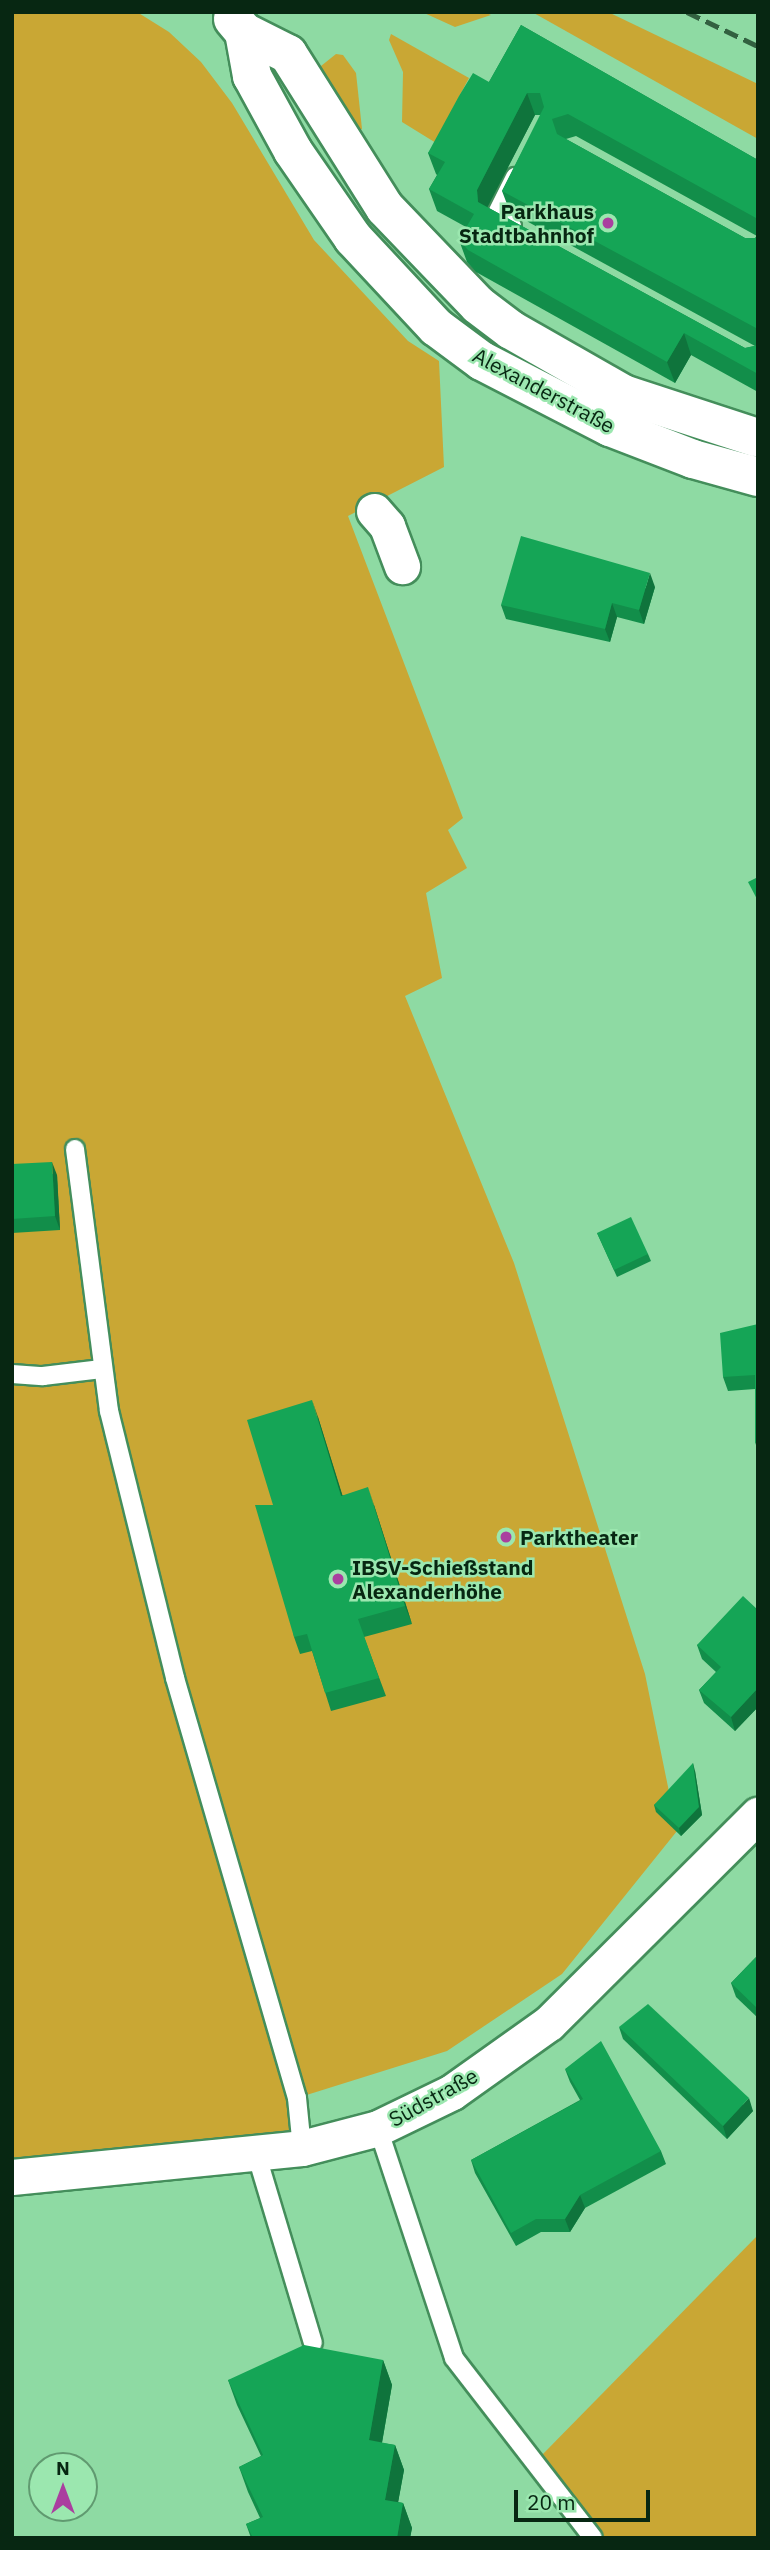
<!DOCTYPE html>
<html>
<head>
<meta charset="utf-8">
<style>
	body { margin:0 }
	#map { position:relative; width:770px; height:2550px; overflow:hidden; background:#8edaa3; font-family:"IBM Plex Sans",sans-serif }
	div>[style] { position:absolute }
	.green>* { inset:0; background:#c9a734 }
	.roads { filter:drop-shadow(2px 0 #448e5b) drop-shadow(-2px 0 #448e5b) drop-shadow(0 2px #448e5b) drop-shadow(0 -2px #448e5b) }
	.lane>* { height:18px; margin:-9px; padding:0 9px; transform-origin:9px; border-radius:9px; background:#fff }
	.street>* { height:35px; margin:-17.5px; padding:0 17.5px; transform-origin:17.5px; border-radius:17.5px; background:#fff }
	.secondary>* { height:38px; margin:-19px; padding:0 19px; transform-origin:19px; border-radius:19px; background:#fff }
	.rail>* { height:5px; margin-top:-2.5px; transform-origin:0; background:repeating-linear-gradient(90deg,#326040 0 14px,transparent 0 21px) }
	.wall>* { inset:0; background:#128e4a }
	.shaded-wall>* { inset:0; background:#0f743c }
	.building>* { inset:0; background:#15a556 }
	.dots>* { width:19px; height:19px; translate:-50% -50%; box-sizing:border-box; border:4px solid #9be7af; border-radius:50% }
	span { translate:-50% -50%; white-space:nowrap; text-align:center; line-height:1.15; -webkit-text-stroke:5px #9be7af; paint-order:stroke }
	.poi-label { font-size:21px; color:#072712; font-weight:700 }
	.right { translate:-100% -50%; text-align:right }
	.left { translate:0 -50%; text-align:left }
	.street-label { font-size:21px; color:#072712 }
	.frame { position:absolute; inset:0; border:14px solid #072712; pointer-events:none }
	.north { position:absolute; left:28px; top:2452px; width:70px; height:70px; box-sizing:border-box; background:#9be7af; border:2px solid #609a70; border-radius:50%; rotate:0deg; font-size:19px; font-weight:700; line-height:28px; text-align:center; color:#072712 }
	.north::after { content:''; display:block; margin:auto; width:24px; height:32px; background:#aa3f9f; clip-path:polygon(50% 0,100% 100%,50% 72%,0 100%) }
	.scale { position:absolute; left:514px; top:2490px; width:136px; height:32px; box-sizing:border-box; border:4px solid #072712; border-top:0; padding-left:9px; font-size:21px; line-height:24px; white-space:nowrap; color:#072712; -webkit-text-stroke:5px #9be7af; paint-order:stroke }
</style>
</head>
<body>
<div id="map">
	<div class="green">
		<div style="clip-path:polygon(12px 12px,137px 12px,169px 32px,201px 62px,232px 103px,314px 240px,408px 341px,439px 361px,444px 467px,348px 516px,463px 818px,448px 830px,467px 868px,426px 893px,442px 978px,405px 996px,514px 1263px,645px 1674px,677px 1831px,562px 1974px,447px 2051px,297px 2098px,294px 2137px,12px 2167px)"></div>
		<div style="clip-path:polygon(422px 12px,484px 12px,491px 15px,455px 27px)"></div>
		<div style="clip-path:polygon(532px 12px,608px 12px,758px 84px,758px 139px)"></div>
		<div style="clip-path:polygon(391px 34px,469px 78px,453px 108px,449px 151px,402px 122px,403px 72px,389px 40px)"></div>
		<div style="clip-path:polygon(336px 54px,343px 55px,356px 73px,362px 129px,352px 135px,316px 70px)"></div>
		<div style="clip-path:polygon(758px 2235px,758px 2538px,594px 2538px,542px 2455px)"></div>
	</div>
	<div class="roads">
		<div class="lane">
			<div style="left:512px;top:226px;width:19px;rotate:-152deg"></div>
			<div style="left:495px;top:217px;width:45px;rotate:-63.4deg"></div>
			<div style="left:75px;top:1149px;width:264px;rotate:82.6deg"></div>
			<div style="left:109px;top:1411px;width:275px;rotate:76.1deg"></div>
			<div style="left:175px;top:1678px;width:437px;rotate:73.8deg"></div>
			<div style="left:297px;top:2098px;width:50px;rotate:84.3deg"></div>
			<div style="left:12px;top:1374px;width:31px;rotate:4deg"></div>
			<div style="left:43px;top:1376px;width:59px;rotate:-6.8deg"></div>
			<div style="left:378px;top:2128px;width:242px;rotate:71.7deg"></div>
			<div style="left:454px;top:2358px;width:227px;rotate:52.3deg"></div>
			<div style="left:256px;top:2153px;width:198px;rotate:73.3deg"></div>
		</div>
		<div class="street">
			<div style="left:374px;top:511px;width:20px;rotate:49deg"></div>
			<div style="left:387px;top:526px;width:43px;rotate:69.4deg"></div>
			<div style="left:12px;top:2177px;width:291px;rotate:-5.7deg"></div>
			<div style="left:302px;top:2148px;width:79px;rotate:-14.7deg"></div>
			<div style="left:378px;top:2128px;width:82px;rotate:-25.9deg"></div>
			<div style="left:452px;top:2092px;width:119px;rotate:-35.4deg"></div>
			<div style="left:549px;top:2023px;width:295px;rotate:-44.9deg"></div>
		</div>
		<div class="secondary">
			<div style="left:233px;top:19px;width:17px;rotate:50deg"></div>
			<div style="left:244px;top:32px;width:49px;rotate:26.6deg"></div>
			<div style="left:288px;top:54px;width:182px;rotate:57.8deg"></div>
			<div style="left:385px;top:208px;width:134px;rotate:46.2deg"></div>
			<div style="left:478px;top:305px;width:41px;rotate:37.1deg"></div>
			<div style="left:511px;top:330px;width:129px;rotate:29.7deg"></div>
			<div style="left:623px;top:394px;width:142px;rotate:18.1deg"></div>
			<div style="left:244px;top:32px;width:45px;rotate:79.7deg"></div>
			<div style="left:252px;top:76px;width:85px;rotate:61.3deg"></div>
			<div style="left:293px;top:151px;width:106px;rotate:55.4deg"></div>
			<div style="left:353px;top:238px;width:122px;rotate:47deg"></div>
			<div style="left:436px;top:327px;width:57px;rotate:36.5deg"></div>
			<div style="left:482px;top:361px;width:144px;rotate:27.3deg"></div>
			<div style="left:610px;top:427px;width:89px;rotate:21.1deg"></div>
			<div style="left:693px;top:459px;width:67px;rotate:15.5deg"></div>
		</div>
	</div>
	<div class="rail">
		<div style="left:687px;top:12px;width:79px;rotate:25.6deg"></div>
	</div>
	<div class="wall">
		<div style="clip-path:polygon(evenodd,521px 25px,758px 160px,758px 392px,691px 355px,675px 383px,476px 272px,467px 262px,459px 240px,466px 227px,437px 211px,429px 189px,437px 175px,436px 174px,428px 153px,489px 82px,521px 25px,535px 115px,541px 115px,502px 191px,510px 212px,755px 346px,745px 348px,487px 207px,535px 115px,521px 25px,576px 136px,757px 236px,755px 238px,745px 238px,566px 139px,576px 136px)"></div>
		<div style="clip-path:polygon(655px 587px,644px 624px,617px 617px,610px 642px,506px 619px,501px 605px)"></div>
		<div style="clip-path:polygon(12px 1164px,57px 1175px,60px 1230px,12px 1233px)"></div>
		<div style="clip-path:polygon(597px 1233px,648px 1254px,651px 1261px,617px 1277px)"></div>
		<div style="clip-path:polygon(758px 1324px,758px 1451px,755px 1442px,755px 1389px,728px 1391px,723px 1377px)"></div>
		<div style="clip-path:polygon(318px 1417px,342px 1495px,374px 1505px,412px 1624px,364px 1637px,386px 1696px,331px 1711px,312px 1651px,300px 1654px,294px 1637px,273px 1505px)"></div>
		<div style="clip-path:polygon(758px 1610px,758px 1707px,735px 1731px,704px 1703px,699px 1690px,716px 1672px,702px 1659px,697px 1645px)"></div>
		<div style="clip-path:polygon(695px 1771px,702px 1815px,681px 1836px,656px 1812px,654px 1805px)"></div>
		<div style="clip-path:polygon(758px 1955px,758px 2018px,736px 1997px,731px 1983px)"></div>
		<div style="clip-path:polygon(619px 2027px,753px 2111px,727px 2139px,623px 2039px)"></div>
		<div style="clip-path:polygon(565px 2069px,661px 2151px,666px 2164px,585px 2208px,570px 2232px,541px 2232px,516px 2246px,475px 2173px,471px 2160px,580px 2100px,570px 2082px)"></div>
		<div style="clip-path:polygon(383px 2360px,392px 2385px,382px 2443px,395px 2445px,404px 2470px,398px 2502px,403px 2503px,412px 2528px,410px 2538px,251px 2538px,246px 2524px,260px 2518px,248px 2492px,239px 2467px,261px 2456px,237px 2405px,228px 2380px)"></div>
	</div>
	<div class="shaded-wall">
		<div style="clip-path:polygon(527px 93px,535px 115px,485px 212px,478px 202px,477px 190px)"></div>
		<div style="clip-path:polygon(684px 333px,691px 355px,675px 383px,667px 362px)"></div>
		<div style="clip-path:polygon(650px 573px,655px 587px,644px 624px,639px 610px)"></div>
		<div style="clip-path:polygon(612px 603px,617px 617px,610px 642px,605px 629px)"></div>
		<div style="clip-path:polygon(52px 1162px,57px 1175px,60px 1230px,55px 1216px)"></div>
		<div style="clip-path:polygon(312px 1400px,318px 1417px,348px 1513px,341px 1496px)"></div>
		<div style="clip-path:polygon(368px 1487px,374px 1505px,412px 1624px,405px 1606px)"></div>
		<div style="clip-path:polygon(758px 1688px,758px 1707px,735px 1731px,731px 1717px)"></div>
		<div style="clip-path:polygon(693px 1763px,695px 1771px,702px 1815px,681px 1836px,679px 1828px)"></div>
		<div style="clip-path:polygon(749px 2098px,753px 2111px,727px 2139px,723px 2126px)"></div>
		<div style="clip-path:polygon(580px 2195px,585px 2208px,570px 2232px,565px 2219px)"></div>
		<div style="clip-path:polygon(383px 2360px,392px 2385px,378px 2465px,369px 2440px)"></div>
		<div style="clip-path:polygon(395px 2445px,404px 2470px,394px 2525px,385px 2500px)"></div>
		<div style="clip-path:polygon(403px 2503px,412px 2528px,410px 2538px,397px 2538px)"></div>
	</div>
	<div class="building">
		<div style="clip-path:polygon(521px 25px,758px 160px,758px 222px,756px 218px,568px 114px,552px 119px,557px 134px,745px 238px,755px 238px,758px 235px,758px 337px,756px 328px,502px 191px,544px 107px,540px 93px,527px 93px,477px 190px,478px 202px,745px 348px,758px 345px,758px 374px,684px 333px,667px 362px,468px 250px,459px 240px,474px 214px,429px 189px,445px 162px,428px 153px,459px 96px,473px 73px,489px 82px)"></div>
		<div style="clip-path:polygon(521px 536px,650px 573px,639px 610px,612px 603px,605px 629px,501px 605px)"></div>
		<div style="clip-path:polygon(758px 877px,758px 901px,748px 882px)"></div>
		<div style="clip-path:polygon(52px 1162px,55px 1216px,12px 1219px,12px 1164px)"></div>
		<div style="clip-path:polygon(631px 1217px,648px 1254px,614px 1270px,597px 1233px)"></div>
		<div style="clip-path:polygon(758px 1324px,758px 1442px,755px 1442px,755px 1375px,723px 1377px,720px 1333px)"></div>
		<div style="clip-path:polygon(312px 1400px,341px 1496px,368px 1487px,405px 1606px,358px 1619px,379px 1678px,325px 1693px,307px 1634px,294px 1637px,255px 1505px,273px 1505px,247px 1420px)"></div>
		<div style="clip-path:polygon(743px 1596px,758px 1610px,758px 1688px,731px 1717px,699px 1690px,721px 1667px,697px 1645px)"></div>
		<div style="clip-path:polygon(693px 1763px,699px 1807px,679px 1828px,654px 1805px)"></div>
		<div style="clip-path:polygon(758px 1955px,758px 2009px,731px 1983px)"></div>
		<div style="clip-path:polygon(648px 2004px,749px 2098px,723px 2126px,619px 2027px)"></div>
		<div style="clip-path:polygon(601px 2041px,661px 2151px,580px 2195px,565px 2219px,536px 2219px,511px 2233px,471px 2160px,583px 2099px,565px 2069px)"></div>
		<div style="clip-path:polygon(304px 2345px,383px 2360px,369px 2440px,395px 2445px,385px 2500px,403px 2503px,397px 2538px,253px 2538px,246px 2524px,263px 2517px,239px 2467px,263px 2455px,228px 2380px)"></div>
	</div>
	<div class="dots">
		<div style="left:608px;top:223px;background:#aa3f9f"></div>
		<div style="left:506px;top:1537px;background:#aa3f9f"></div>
		<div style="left:338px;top:1579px;background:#aa3f9f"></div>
	</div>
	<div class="poi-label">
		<span class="right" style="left:594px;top:223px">Parkhaus<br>Stadtbahnhof</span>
		<span class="left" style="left:520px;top:1537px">Parktheater</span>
		<span class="left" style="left:352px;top:1579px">IBSV-Schießstand<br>Alexanderhöhe</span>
	</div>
	<div class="street-label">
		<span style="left:544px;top:390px;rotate:28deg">Alexanderstraße</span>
		<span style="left:433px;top:2097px;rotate:-29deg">Südstraße</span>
	</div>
	<div class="frame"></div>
	<div class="north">N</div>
	<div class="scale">20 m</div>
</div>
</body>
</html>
